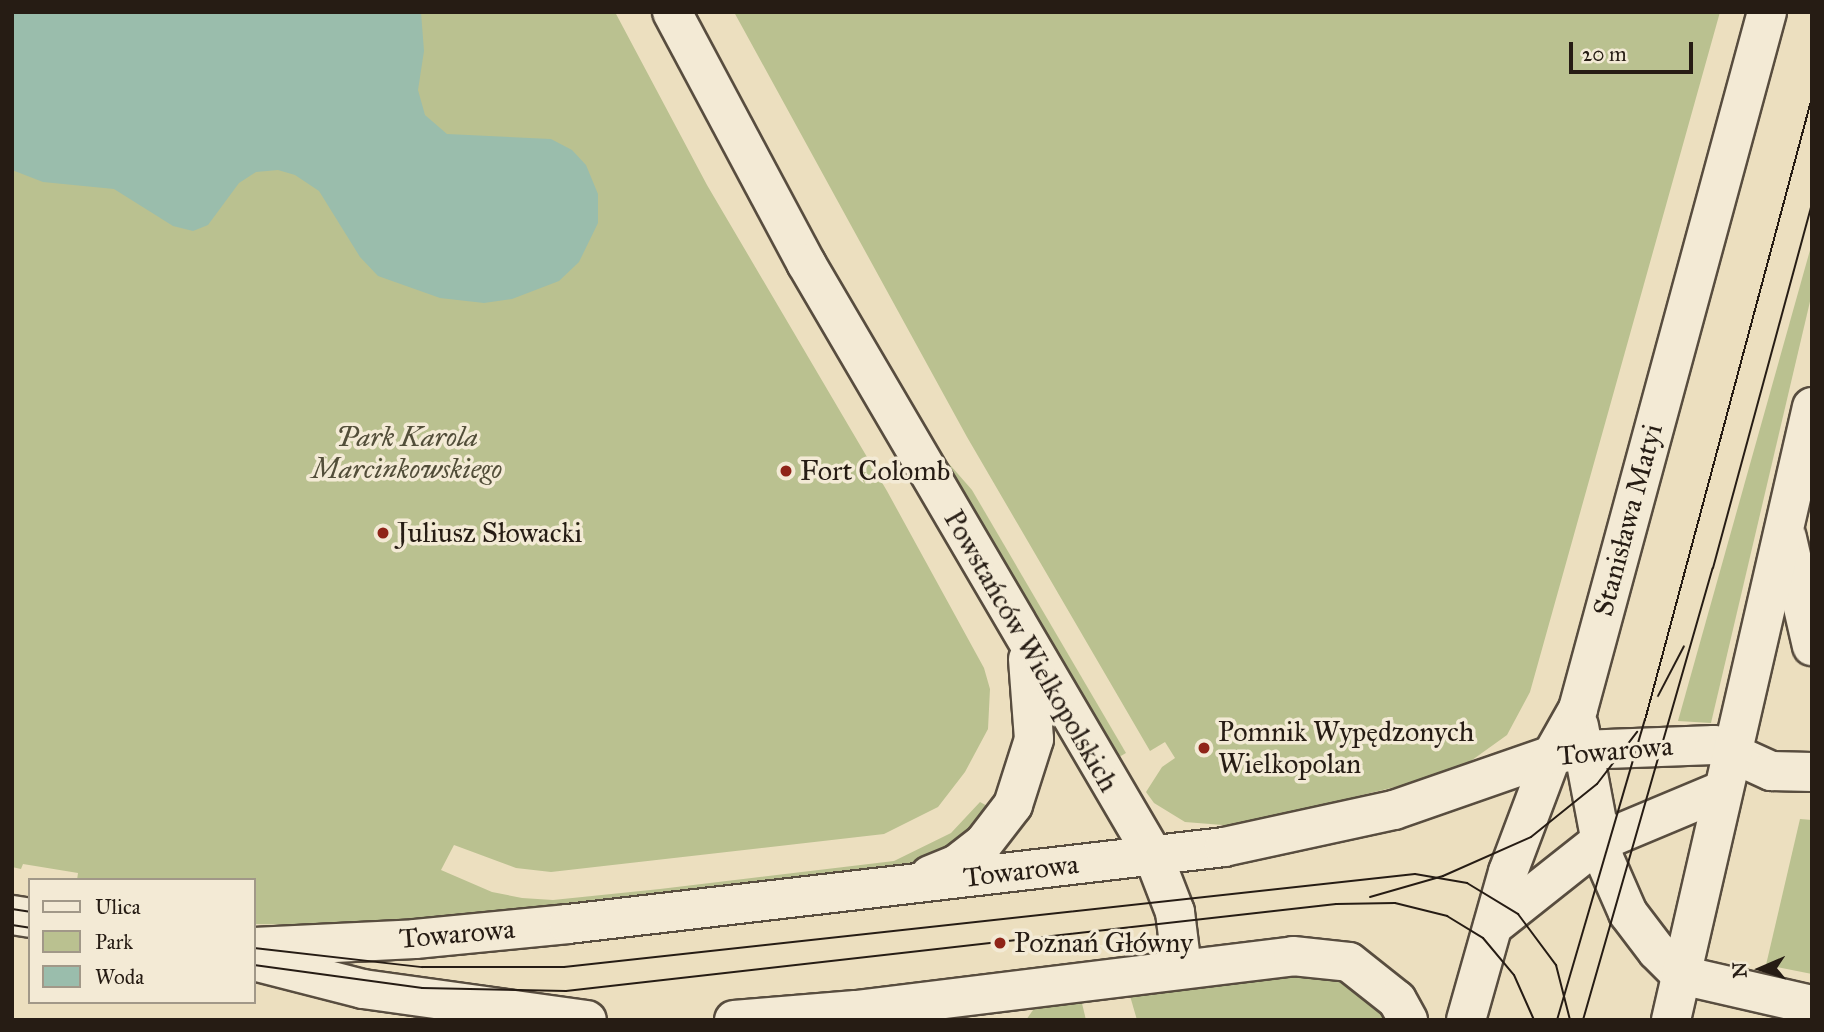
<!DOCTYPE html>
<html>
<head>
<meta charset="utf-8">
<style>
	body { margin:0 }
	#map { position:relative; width:1824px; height:1032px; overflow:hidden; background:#ecdfbf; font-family:"IM FELL Great Primer",serif }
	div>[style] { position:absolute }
	.green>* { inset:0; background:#bac190 }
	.water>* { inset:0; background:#9abdac }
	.roads { filter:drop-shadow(2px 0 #584d3f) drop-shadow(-2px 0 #584d3f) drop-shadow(0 2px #584d3f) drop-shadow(0 -2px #584d3f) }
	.minor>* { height:38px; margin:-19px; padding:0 19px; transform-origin:19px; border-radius:19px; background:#f3ead5 }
	.tram>* { height:2px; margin:-1px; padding:0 1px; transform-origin:1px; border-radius:1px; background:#261c14 }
	.dots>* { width:19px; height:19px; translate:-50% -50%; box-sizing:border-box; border:4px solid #f3ead5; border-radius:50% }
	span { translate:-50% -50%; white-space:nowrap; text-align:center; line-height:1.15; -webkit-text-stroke:7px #f3ead5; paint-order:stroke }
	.park-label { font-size:28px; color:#524e39; font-style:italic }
	.poi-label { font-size:28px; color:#261c14 }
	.left { translate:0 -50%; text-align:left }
	.street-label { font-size:28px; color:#261c14 }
	.frame { position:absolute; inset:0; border:14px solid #261c14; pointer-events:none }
	.legend { position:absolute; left:28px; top:878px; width:228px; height:126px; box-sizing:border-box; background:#f3ead5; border:2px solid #a19888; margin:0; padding:9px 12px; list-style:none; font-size:21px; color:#261c14 }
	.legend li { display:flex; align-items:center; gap:14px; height:35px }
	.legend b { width:35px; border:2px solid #a19888 }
	.north { position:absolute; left:1726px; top:934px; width:70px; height:70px; -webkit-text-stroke:5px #f3ead5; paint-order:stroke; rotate:267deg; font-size:19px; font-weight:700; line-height:28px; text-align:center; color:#261c14 }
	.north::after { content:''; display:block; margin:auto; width:24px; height:32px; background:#261c14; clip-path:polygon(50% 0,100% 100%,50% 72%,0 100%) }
	.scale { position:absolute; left:1569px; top:42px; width:124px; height:32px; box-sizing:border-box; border:4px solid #261c14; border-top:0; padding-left:9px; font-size:21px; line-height:24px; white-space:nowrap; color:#261c14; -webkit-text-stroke:5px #f3ead5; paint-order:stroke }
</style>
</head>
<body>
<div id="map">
	<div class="green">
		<div style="clip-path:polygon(12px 12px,615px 12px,707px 185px,887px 491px,984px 668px,990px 689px,988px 729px,965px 772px,938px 807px,884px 834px,551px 872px,516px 868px,454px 845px,441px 870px,492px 892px,522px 898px,553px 900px,660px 889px,894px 861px,951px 833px,980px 802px,991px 808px,960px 841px,920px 863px,872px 874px,361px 926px,254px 924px,254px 880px,77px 880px,78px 873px,23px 864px,21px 869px,12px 867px)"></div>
		<div style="clip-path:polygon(734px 12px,1720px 12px,1530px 692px,1507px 735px,1468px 763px,1403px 785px,1235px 826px,1185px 822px,1154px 803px,1146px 792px,1162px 767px,1175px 758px,1165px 742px,1150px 751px,967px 437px)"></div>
		<div style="clip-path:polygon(1812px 243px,1812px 293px,1711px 723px,1678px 721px)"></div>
		<div style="clip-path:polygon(944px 458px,972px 490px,1126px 753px,1119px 757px)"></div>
		<div style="clip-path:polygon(1800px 819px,1812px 820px,1812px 974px,1766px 965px)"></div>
		<div style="clip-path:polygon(1299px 970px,1341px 978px,1368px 994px,1388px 1020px,1137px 1020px,1128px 989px)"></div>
		<div style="clip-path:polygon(1080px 995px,1086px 1020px,1026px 1020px,1038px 1003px)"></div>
	</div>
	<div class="water">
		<div style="clip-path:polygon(12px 12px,421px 12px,424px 51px,418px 90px,425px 115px,447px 134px,551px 139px,572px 150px,586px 165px,598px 194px,598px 223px,579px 262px,559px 281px,512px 299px,484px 303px,440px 298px,378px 276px,360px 257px,319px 191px,295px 175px,278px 170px,256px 172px,239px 183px,208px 225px,193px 231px,173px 226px,114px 189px,43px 182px,12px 170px)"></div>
	</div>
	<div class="roads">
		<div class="minor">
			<div style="left:672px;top:12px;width:285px;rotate:61.9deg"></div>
			<div style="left:806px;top:263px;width:686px;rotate:59.62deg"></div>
			<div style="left:1153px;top:855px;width:61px;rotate:68.9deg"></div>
			<div style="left:1175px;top:912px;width:56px;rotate:82.9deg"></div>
			<div style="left:1787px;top:538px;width:111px;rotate:77deg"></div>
			<div style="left:1579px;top:726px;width:134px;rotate:79.3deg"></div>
			<div style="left:1604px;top:858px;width:60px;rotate:66.4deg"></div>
			<div style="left:1628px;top:913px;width:48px;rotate:52.7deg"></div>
			<div style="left:1657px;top:951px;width:34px;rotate:45deg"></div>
			<div style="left:1681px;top:975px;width:134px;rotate:12.9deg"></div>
			<div style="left:930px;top:875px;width:29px;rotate:-22deg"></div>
			<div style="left:957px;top:864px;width:33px;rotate:-38deg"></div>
			<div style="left:983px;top:844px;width:49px;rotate:-52.4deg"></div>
			<div style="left:1013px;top:805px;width:69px;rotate:-72.3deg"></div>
			<div style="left:1034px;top:739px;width:80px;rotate:-94.3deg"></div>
			<div style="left:12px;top:915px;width:18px;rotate:9deg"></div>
			<div style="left:1493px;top:926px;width:135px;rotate:-38.4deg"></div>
			<div style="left:1599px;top:842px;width:132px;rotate:-22.7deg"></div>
			<div style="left:254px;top:947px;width:161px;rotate:-2.8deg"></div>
			<div style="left:415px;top:939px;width:154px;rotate:-5.6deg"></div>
			<div style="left:568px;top:924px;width:661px;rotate:-6.69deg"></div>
			<div style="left:1224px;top:847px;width:174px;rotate:-12.3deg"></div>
			<div style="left:1394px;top:810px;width:167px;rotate:-19.2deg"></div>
			<div style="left:1552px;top:755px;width:28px;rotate:-10deg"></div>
			<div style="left:1580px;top:750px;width:134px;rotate:-2.1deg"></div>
			<div style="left:1714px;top:745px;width:63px;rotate:24.5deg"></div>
			<div style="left:1771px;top:771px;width:41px;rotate:1.4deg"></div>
			<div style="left:254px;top:961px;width:113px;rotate:14.4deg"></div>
			<div style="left:363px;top:989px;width:226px;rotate:7.9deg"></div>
			<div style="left:734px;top:1020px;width:122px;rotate:-4.7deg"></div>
			<div style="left:856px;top:1010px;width:440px;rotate:-7deg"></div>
			<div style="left:1293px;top:956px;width:56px;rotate:6.1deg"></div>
			<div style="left:1349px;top:962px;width:61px;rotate:38.4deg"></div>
			<div style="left:1397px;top:1000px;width:23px;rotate:61deg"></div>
			<div style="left:1466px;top:1020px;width:154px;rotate:-74.2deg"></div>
			<div style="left:1508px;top:872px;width:125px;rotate:-69.4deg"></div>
			<div style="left:1552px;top:755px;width:53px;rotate:-60.5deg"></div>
			<div style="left:1578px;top:709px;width:722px;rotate:-74.83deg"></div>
			<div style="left:1671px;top:1020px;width:629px;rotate:-77.05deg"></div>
		</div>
	</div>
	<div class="tram">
		<div style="left:1658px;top:696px;width:56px;rotate:-62.5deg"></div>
		<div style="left:1370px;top:897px;width:76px;rotate:-16deg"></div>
		<div style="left:1443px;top:876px;width:96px;rotate:-23.9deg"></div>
		<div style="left:1531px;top:837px;width:85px;rotate:-38.8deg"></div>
		<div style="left:1597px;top:784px;width:66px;rotate:-52.4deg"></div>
		<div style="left:12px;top:909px;width:18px;rotate:9deg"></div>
		<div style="left:12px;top:925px;width:18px;rotate:9deg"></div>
		<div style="left:254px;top:948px;width:169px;rotate:6.5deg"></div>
		<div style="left:422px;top:967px;width:142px"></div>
		<div style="left:564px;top:967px;width:856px;rotate:-6.24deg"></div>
		<div style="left:1415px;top:874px;width:53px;rotate:9.8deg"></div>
		<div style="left:1467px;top:883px;width:60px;rotate:31.3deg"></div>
		<div style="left:1518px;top:914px;width:64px;rotate:53.3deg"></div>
		<div style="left:1556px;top:965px;width:57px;rotate:75.7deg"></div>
		<div style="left:254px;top:965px;width:170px;rotate:7.8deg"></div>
		<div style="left:422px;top:988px;width:144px;rotate:1.2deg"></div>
		<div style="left:566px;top:991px;width:775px;rotate:-6.45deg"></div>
		<div style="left:1336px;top:904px;width:59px;rotate:-1deg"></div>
		<div style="left:1395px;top:903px;width:54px;rotate:14deg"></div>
		<div style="left:1447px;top:916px;width:42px;rotate:31.4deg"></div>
		<div style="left:1483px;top:938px;width:48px;rotate:50deg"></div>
		<div style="left:1514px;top:975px;width:49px;rotate:66deg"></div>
		<div style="left:1557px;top:1020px;width:313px;rotate:-73.7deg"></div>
		<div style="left:1645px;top:720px;width:645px;rotate:-74.99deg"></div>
		<div style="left:1583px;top:1020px;width:470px;rotate:-74deg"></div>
		<div style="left:1713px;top:568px;width:378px;rotate:-74.8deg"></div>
	</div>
	<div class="dots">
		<div style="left:786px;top:471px;background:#8f2418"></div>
		<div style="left:383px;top:533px;background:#8f2418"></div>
		<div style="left:1204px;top:748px;background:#8f2418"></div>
		<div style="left:1000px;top:943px;background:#8f2418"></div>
	</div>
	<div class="park-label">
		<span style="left:407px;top:453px">Park Karola<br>Marcinkowskiego</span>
	</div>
	<div class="poi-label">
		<span class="left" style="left:800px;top:471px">Fort Colomb</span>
		<span class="left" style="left:397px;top:533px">Juliusz Słowacki</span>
		<span class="left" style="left:1218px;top:748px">Pomnik Wypędzonych<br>Wielkopolan</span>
		<span class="left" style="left:1014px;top:943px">Poznań Główny</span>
	</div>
	<div class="street-label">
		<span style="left:1628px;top:520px;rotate:-75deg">Stanisława Matyi</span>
		<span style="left:1031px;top:651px;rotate:60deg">Powstańców Wielkopolskich</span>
		<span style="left:1615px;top:751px;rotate:-5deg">Towarowa</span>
		<span style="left:1021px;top:871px;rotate:-7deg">Towarowa</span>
		<span style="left:457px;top:934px;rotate:-5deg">Towarowa</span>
	</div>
	<div class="frame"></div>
	<ul class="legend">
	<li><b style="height:9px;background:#f3ead5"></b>Ulica</li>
	<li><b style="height:19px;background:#bac190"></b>Park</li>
	<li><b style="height:19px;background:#9abdac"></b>Woda</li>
	</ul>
	<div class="north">N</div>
	<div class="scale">20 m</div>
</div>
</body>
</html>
